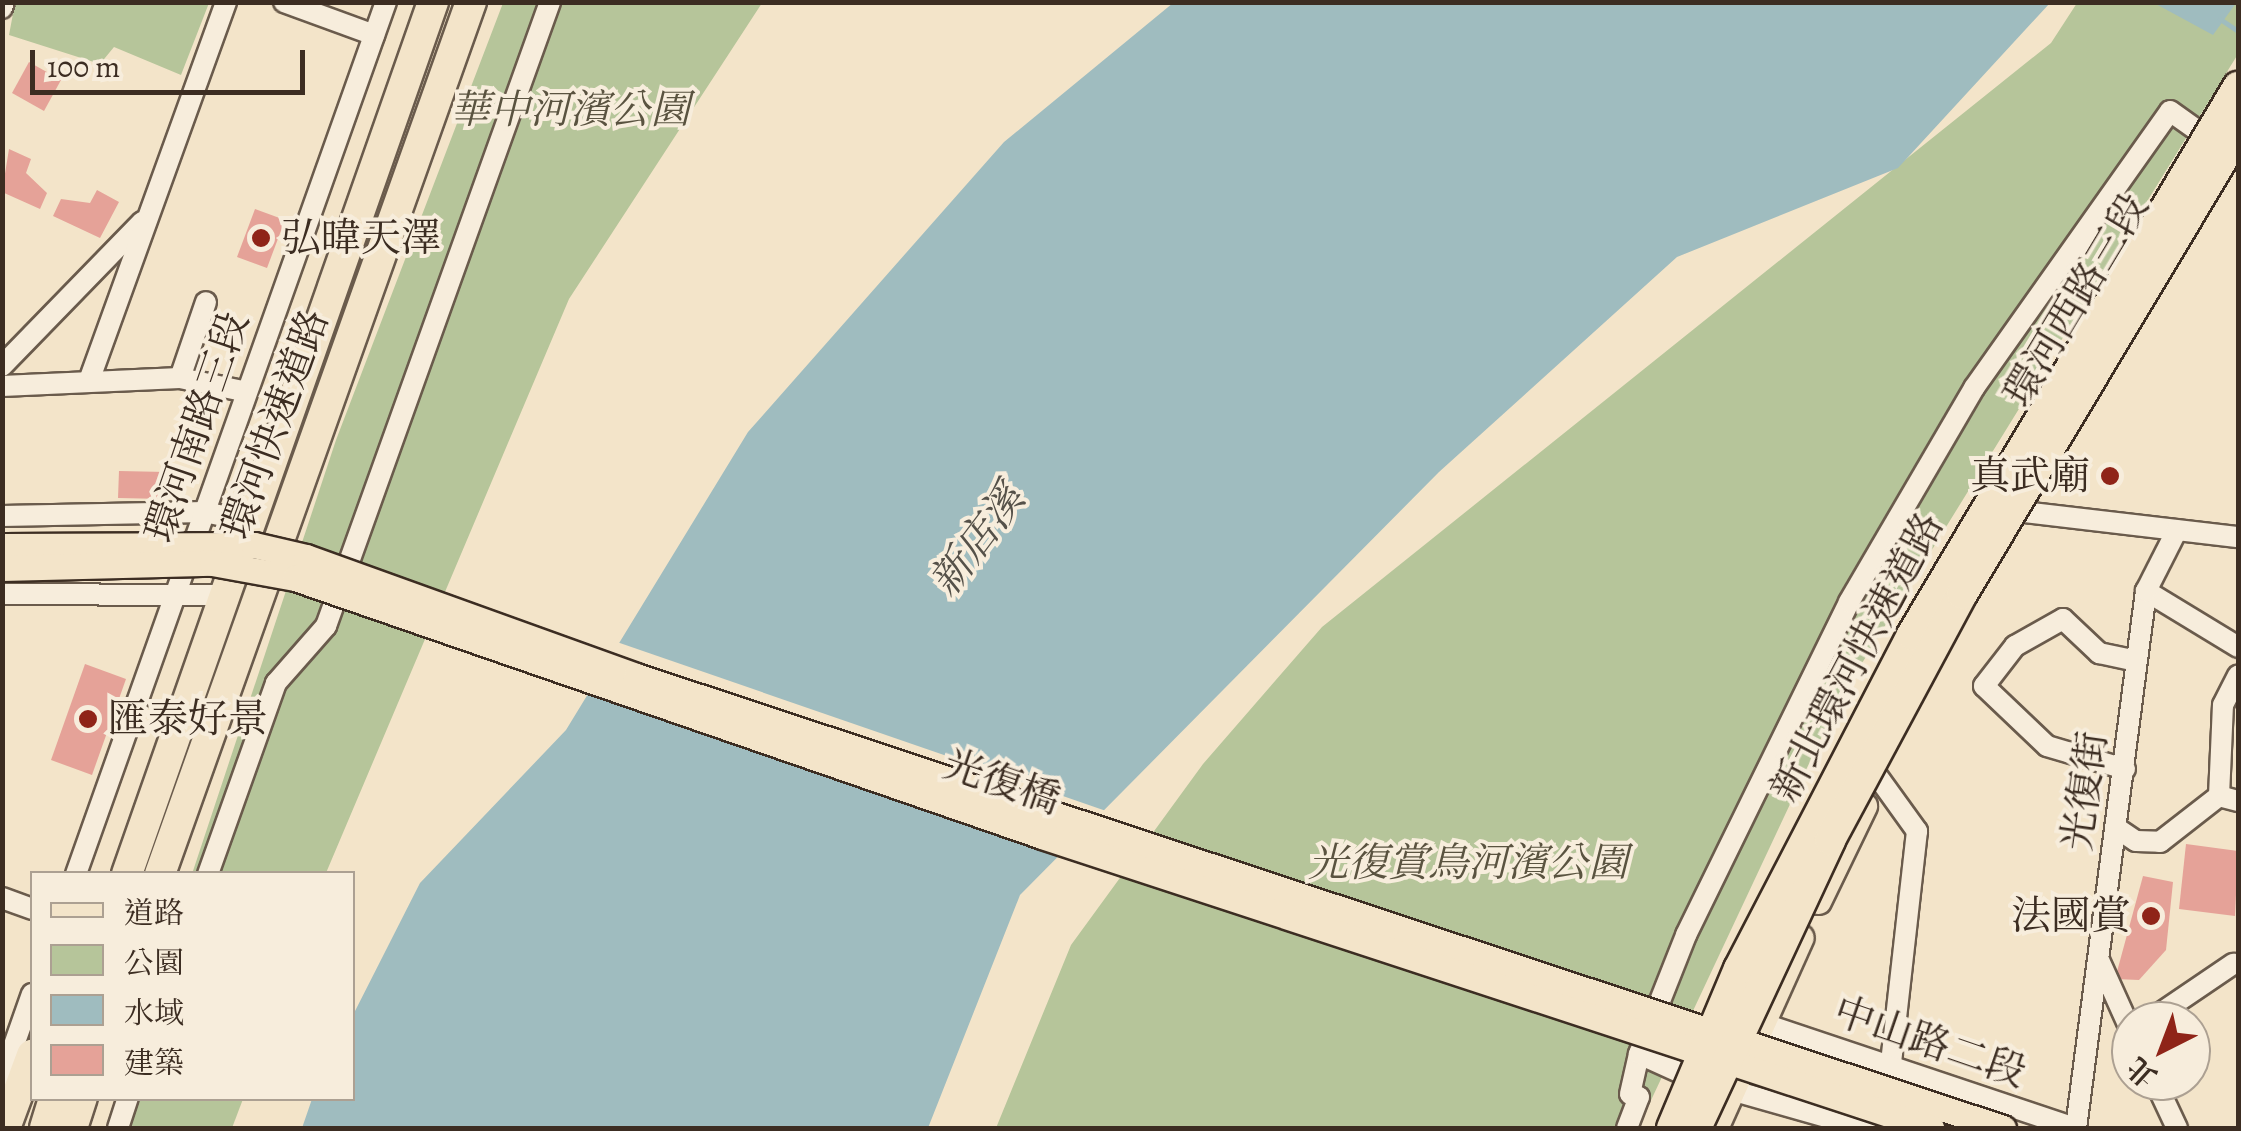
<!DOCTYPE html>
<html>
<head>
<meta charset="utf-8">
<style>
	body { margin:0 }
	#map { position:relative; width:2241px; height:1131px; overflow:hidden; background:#f3e4c9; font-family:Alegreya,"Noto Serif TC",serif }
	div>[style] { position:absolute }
	.green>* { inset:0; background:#b6c59a }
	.water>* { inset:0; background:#9fbcbf }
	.pier>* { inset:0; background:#f3e4c9 }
	.stream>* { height:5px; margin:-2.5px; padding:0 2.5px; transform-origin:2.5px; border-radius:2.5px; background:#9fbcbf }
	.building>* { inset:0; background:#e5a298 }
	.roads { filter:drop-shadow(2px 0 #6a5b4c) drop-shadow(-2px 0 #6a5b4c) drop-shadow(0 2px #6a5b4c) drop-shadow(0 -2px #6a5b4c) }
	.minor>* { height:20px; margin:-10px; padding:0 10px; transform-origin:10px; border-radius:10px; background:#f7eddc }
	.major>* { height:25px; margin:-12.5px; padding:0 12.5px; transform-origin:12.5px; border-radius:12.5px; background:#f3e4c9 }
	.highway>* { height:30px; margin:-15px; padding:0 15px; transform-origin:15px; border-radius:15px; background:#f3e4c9 }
	.bridges { filter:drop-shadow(2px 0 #3c2d22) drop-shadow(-2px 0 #3c2d22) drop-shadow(0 2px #3c2d22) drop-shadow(0 -2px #3c2d22) }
	.major-bridge>* { height:25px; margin:-12.5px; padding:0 12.5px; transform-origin:12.5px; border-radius:12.5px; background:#f3e4c9 }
	.highway-bridge>* { height:30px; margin:-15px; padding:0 15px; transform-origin:15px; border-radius:15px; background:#f3e4c9 }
	.dots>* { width:28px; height:28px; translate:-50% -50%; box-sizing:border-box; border:5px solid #f7eddc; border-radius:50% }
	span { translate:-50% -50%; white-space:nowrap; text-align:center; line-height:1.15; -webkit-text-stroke:8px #f7eddc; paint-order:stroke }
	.park-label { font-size:40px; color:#5a5340; font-style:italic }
	.poi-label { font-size:40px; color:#3c2d22 }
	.left { translate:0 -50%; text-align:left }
	.right { translate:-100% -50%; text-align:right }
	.street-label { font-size:40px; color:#3c2d22 }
	.water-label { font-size:42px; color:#555149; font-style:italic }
	.frame { position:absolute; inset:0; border:5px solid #3c2d22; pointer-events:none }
	.legend { position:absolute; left:30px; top:871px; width:325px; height:230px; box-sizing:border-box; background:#f7eddc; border:2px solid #aca092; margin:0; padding:12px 18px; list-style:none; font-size:30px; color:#3c2d22 }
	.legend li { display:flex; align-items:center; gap:20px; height:50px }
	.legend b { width:50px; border:2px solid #aca092 }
	.north { position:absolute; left:2111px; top:1001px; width:100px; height:100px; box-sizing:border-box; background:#f7eddc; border:2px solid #aca092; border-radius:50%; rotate:222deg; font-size:28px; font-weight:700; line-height:40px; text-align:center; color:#3c2d22 }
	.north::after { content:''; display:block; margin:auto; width:35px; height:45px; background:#8f2418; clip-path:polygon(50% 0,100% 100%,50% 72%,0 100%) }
	.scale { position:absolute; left:30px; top:50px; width:275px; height:45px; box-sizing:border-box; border:5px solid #3c2d22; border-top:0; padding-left:12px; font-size:30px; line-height:35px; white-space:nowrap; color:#3c2d22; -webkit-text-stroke:8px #f7eddc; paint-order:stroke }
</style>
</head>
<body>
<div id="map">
	<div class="green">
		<div style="clip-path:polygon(15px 3px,16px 2px,209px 3px,181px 75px,114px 47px,100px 64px,9px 35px)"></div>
		<div style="clip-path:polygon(503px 3px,762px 3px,569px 299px,326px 873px,192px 874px,336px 440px)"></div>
		<div style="clip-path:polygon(2077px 3px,2238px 3px,2238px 54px,1838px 702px,1638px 1128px,996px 1128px,1071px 945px,1203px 764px,1322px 627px,2051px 43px)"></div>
		<div style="clip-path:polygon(117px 1099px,243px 1099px,232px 1128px,107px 1128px)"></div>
	</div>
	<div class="water">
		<div style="clip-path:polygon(1173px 3px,2050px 3px,1898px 168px,1677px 257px,1439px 472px,1020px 895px,928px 1128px,302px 1128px,312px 1099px,352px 1098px,353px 1015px,420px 883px,566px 730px,748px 432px,1004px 142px)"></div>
		<div style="clip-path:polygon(2154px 3px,2236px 3px,2213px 35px)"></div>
	</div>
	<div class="pier">
		<div style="clip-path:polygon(614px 641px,1109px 812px,1069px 852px,584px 690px)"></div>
	</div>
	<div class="stream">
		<div style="left:2220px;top:19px;width:22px;rotate:34deg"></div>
	</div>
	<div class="building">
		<div style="clip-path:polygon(29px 62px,61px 80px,44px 111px,12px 93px)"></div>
		<div style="clip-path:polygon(9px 149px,31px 159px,26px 173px,47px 193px,40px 209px,2px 192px)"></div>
		<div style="clip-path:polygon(97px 190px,119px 202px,100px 238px,53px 216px,61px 199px,90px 203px)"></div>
		<div style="clip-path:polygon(255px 209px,285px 220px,267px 268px,237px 257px)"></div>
		<div style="clip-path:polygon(119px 471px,166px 472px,165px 499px,118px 498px)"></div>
		<div style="clip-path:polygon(85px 664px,126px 679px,92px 775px,51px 760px)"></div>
		<div style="clip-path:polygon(2186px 844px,2238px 851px,2235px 916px,2179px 909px)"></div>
		<div style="clip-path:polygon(2143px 876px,2173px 882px,2166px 950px,2139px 980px,2115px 979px)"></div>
	</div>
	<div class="roads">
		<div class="minor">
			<div style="left:284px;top:2px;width:96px;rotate:20.1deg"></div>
			<div style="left:2px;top:8px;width:6px;rotate:-72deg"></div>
			<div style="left:2px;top:366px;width:201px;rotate:-45.8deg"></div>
			<div style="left:90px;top:378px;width:400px;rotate:-70.1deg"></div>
			<div style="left:180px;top:378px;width:80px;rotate:-71.1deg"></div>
			<div style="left:2px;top:386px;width:178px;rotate:-2.6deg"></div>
			<div style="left:180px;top:378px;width:64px;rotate:11.7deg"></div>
			<div style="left:2024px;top:512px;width:215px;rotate:6.7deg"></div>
			<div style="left:2px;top:516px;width:203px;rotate:-1.1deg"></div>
			<div style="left:205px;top:512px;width:42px;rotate:12.4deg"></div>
			<div style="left:2146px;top:591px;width:108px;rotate:31.3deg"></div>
			<div style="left:2px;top:594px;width:217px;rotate:0.3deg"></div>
			<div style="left:2125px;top:769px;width:81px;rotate:-163.6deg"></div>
			<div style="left:2047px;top:746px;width:87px;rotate:-136.4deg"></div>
			<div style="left:1984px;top:686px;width:51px;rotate:-52.2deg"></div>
			<div style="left:2015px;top:646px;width:55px;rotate:-29.4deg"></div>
			<div style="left:2063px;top:619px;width:50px;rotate:43.4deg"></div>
			<div style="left:2099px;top:653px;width:38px;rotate:12deg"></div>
			<div style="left:1878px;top:777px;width:67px;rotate:54.2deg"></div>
			<div style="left:1917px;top:831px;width:234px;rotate:96.4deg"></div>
			<div style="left:2219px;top:796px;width:91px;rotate:-87.5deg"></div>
			<div style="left:2223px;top:705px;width:33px;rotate:-63deg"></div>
			<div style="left:2219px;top:796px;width:20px;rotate:15deg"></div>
			<div style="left:2115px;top:827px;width:25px;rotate:34deg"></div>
			<div style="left:2136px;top:841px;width:24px;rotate:2deg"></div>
			<div style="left:2160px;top:842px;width:75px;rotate:-37.9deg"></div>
			<div style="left:76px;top:874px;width:925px;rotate:-70.43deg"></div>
			<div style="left:208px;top:874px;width:203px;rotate:-70.4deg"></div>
			<div style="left:276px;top:683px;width:76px;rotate:-48.7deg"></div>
			<div style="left:326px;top:626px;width:663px;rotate:-70.25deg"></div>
			<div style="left:2px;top:898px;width:32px;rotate:20deg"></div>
			<div style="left:2099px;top:960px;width:78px;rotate:65.7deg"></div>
			<div style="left:1749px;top:1019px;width:343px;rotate:18.5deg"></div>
			<div style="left:2149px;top:1021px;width:102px;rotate:-34.2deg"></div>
			<div style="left:1639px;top:1054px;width:66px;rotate:24.2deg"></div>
			<div style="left:1699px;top:1081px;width:173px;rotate:15.8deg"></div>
			<div style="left:2px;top:1079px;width:90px;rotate:-70.6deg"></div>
			<div style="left:2155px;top:1081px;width:52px;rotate:64.9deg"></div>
			<div style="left:118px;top:1128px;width:32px;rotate:-72deg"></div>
			<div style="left:1627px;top:1128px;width:33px;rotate:-69deg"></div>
			<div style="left:1639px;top:1097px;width:9px;rotate:-162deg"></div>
			<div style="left:1630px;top:1094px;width:41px;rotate:-77.3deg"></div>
			<div style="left:1639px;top:1054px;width:128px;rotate:-68.4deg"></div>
			<div style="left:1686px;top:935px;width:371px;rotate:-63.9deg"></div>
			<div style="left:1849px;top:602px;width:248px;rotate:-59.7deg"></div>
			<div style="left:1974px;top:388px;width:339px;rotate:-54.7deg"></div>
			<div style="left:2170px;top:111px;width:55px;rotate:35.4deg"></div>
			<div style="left:2076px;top:1128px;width:542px;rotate:-82.57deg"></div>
			<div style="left:2146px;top:591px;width:68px;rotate:-63.1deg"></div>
		</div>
		<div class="major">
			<div style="left:1818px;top:901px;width:106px;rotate:-64.2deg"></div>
			<div style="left:1715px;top:1128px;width:209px;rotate:-65.8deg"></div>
		</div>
		<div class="highway">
			<div style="left:127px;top:874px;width:924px;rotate:-70.66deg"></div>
			<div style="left:160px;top:874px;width:926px;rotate:-70.37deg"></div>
			<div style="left:5px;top:1128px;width:78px;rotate:-69.7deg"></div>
			<div style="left:45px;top:1128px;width:31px;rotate:-73deg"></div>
			<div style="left:72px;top:1128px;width:32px;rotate:-72deg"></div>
		</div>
	</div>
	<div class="bridges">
		<div class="major-bridge">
			<div style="left:2px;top:546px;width:252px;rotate:-0.2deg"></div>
			<div style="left:254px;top:545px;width:53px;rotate:13deg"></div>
			<div style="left:306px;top:557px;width:351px;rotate:19.8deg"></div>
			<div style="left:636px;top:676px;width:1440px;rotate:18.3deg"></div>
			<div style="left:2px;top:568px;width:210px;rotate:-1.4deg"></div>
			<div style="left:212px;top:563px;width:84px;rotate:10.2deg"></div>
			<div style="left:295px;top:578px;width:790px;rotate:19.05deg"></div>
			<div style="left:1042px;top:836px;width:936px;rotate:18.18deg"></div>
		</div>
		<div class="highway-bridge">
			<div style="left:1672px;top:1128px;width:173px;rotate:-67.2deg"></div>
			<div style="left:1739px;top:969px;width:376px;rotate:-62.6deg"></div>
			<div style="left:1912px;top:635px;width:638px;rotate:-59.25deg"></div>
			<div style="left:1696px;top:1128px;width:318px;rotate:-65deg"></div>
			<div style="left:1830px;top:840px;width:279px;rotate:-61.8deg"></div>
			<div style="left:1962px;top:594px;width:537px;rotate:-59.09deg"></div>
		</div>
	</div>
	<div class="dots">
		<div style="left:261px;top:238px;background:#8f2418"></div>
		<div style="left:2110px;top:476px;background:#8f2418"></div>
		<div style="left:88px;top:719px;background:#8f2418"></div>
		<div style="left:2151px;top:916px;background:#8f2418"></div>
	</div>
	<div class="park-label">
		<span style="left:570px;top:110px">華中河濱公園</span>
		<span style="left:1468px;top:863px">光復賞鳥河濱公園</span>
	</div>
	<div class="poi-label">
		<span class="left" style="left:281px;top:238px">弘暐天澤</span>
		<span class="right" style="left:2090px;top:476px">真武廟</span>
		<span class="left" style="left:108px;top:719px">匯泰好景</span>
		<span class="right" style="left:2131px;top:916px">法國賞</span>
	</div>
	<div class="street-label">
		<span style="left:2076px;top:300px;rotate:-59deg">環河西路三段</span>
		<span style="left:275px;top:424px;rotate:-70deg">環河快速道路</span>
		<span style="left:197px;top:427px;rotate:-71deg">環河南路三段</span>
		<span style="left:1857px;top:657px;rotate:-62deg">新北環河快速道路</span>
		<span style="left:1002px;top:782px;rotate:19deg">光復橋</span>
		<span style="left:2085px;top:791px;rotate:-82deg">光復街</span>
		<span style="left:1930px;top:1042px;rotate:19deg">中山路二段</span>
	</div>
	<div class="water-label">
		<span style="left:977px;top:540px;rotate:-53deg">新店溪</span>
	</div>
	<div class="frame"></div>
	<ul class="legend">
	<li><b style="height:12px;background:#f3e4c9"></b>道路</li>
	<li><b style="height:28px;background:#b6c59a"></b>公園</li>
	<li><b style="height:28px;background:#9fbcbf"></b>水域</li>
	<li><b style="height:28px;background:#e5a298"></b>建築</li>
	</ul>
	<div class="north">北</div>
	<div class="scale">100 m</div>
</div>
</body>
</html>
